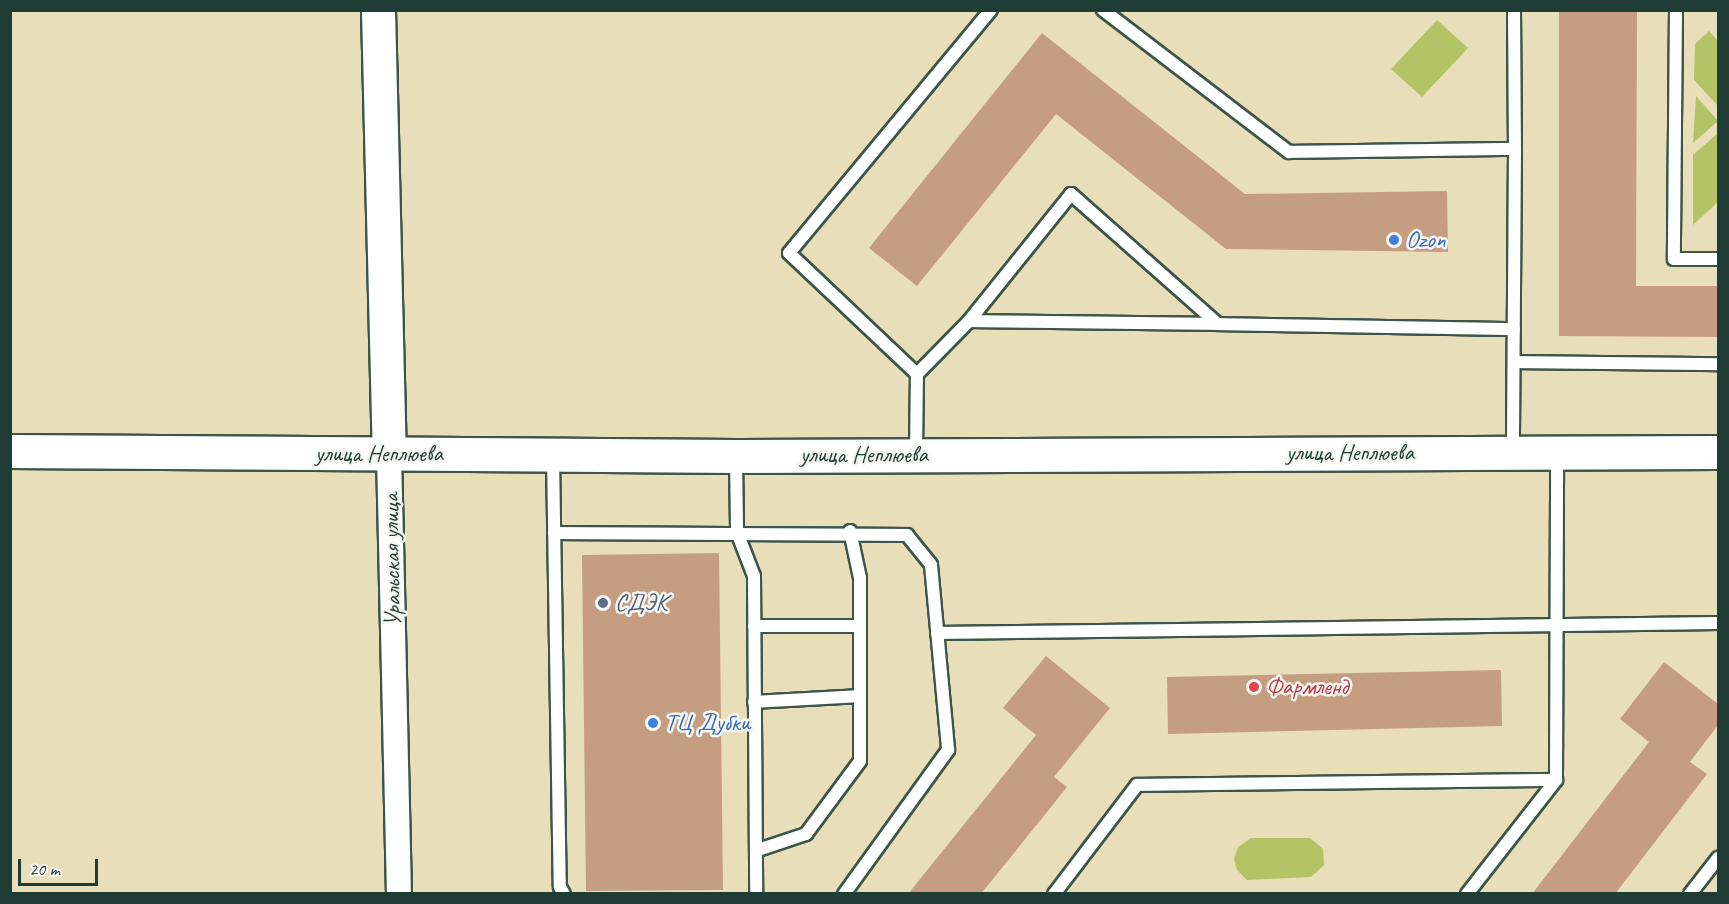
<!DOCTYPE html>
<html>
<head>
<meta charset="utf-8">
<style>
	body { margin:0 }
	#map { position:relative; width:1729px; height:904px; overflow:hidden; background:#e9deba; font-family:Caveat,sans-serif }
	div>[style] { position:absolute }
	.green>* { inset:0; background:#b4c366 }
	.building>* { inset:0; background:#c59d81 }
	.roads { filter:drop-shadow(2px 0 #3d5548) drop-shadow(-2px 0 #3d5548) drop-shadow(0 2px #3d5548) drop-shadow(0 -2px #3d5548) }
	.lane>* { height:12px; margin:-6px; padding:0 6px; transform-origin:6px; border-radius:6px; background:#fff }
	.street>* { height:24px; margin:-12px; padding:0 12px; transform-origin:12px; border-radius:12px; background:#fff }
	.secondary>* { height:33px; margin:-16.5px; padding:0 16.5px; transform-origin:16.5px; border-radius:16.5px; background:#fff }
	.dots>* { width:16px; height:16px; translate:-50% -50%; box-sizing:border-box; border:3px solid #f6f6f2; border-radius:50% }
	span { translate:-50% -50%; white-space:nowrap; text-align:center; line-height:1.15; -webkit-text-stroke:5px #f6f6f2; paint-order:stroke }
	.shop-label { font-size:24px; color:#366cbe }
	.left { translate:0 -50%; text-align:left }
	.street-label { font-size:24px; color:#1f3d34 }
	.service-label { font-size:24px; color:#4e5e75 }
	.health-label { font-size:24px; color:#be3a42 }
	.frame { position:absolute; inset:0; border:12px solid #1f3d34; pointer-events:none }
	.scale { position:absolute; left:18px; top:859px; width:80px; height:27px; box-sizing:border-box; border:3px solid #1f3d34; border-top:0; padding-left:8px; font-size:18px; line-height:21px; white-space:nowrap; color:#1f3d34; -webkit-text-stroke:4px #f6f6f2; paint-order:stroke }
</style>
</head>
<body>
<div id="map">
	<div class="green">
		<div style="clip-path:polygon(1437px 20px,1468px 48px,1422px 97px,1391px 69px)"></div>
		<div style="clip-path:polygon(1709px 31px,1718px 41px,1718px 106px,1694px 80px,1695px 44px)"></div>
		<div style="clip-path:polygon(1696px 96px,1718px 121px,1693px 143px)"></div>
		<div style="clip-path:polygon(1718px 133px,1718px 202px,1693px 225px,1693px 155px)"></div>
		<div style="clip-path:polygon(1251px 838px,1310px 838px,1323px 849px,1324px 865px,1311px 877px,1247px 880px,1237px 870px,1234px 859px,1238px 847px)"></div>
	</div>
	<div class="building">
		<div style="clip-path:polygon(1559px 10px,1637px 10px,1636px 286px,1718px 286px,1718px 337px,1559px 336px)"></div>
		<div style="clip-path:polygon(1042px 33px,1245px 194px,1447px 191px,1448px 252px,1226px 249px,1056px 114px,917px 286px,869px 248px)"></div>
		<div style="clip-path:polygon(719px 553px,723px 890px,586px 891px,582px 555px)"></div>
		<div style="clip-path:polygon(1046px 656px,1110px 708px,1054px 777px,1067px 787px,981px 894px,908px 894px,1036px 735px,1003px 708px)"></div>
		<div style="clip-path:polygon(1664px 662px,1718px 704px,1718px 725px,1690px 762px,1707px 774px,1615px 894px,1532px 894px,1649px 742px,1620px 719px)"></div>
		<div style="clip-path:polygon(1501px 670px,1502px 726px,1168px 734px,1167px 677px)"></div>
	</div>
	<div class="roads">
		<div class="lane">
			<div style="left:1103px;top:10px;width:234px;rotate:37.4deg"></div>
			<div style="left:1289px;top:152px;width:226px;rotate:-0.8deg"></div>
			<div style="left:1515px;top:149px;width:303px;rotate:90.4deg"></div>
			<div style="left:1514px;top:10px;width:139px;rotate:89.6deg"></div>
			<div style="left:1676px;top:10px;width:249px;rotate:90.5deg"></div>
			<div style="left:1674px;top:259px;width:44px"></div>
			<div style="left:969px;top:321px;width:249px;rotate:0.7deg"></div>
			<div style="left:1514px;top:362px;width:204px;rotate:0.6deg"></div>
			<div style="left:917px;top:374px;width:176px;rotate:-136.6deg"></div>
			<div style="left:789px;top:253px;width:316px;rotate:-50.3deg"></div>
			<div style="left:916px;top:453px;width:79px;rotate:-89.3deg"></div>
			<div style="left:917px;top:374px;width:74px;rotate:-45.5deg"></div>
			<div style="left:969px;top:321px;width:163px;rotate:-51.2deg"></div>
			<div style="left:1071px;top:194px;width:196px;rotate:41.5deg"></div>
			<div style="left:1218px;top:324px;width:296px;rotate:1deg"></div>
			<div style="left:553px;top:457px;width:430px;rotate:89.1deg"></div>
			<div style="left:560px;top:887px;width:8px;rotate:60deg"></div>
			<div style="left:736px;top:457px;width:75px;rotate:89.2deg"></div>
			<div style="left:737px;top:532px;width:47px;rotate:68.9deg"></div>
			<div style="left:754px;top:576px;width:318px;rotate:89.6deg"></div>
			<div style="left:554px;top:533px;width:353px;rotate:0.3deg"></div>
			<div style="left:907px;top:535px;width:38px;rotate:51deg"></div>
			<div style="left:931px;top:565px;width:186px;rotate:84.7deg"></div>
			<div style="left:948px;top:750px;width:178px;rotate:125.8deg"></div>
			<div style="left:754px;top:626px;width:106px"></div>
			<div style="left:937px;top:633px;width:781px;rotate:-0.73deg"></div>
			<div style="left:754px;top:702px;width:106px;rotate:-3.2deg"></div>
			<div style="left:758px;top:850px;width:51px;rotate:-18.4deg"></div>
			<div style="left:806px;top:834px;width:91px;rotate:-53.5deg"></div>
			<div style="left:860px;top:761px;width:183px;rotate:-90deg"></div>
			<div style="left:860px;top:578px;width:48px;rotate:-102deg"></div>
			<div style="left:1054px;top:894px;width:137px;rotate:-52.7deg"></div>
			<div style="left:1137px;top:785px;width:419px;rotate:-0.7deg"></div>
			<div style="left:1467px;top:894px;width:145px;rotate:-52deg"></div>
			<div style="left:1556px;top:780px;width:326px;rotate:-89.8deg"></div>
			<div style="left:1690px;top:894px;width:46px;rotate:-52.1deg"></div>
		</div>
		<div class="street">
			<div style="left:389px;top:454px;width:440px;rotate:88.7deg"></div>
		</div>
		<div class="secondary">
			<div style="left:378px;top:10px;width:444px;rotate:88.6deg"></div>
			<div style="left:10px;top:451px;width:726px;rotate:0.39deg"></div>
			<div style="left:736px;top:456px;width:982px;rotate:-0.23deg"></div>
		</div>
	</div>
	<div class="dots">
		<div style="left:1394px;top:240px;background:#3f7fe0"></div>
		<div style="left:603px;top:603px;background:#5c6f8a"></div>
		<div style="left:1254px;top:687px;background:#e0444e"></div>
		<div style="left:653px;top:723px;background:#3f7fe0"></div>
	</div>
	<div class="shop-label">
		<span class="left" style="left:1406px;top:240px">Ozon</span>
		<span class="left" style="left:665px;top:723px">ТЦ Дубки</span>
	</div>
	<div class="street-label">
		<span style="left:1350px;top:453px">улица Неплюева</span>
		<span style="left:379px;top:454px">улица Неплюева</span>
		<span style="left:864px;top:455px">улица Неплюева</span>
		<span style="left:392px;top:560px;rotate:-91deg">Уральская улица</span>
	</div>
	<div class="service-label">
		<span class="left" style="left:615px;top:603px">СДЭК</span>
	</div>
	<div class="health-label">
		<span class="left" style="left:1266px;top:687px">Фармленд</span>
	</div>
	<div class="frame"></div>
	<div class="scale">20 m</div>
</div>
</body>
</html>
